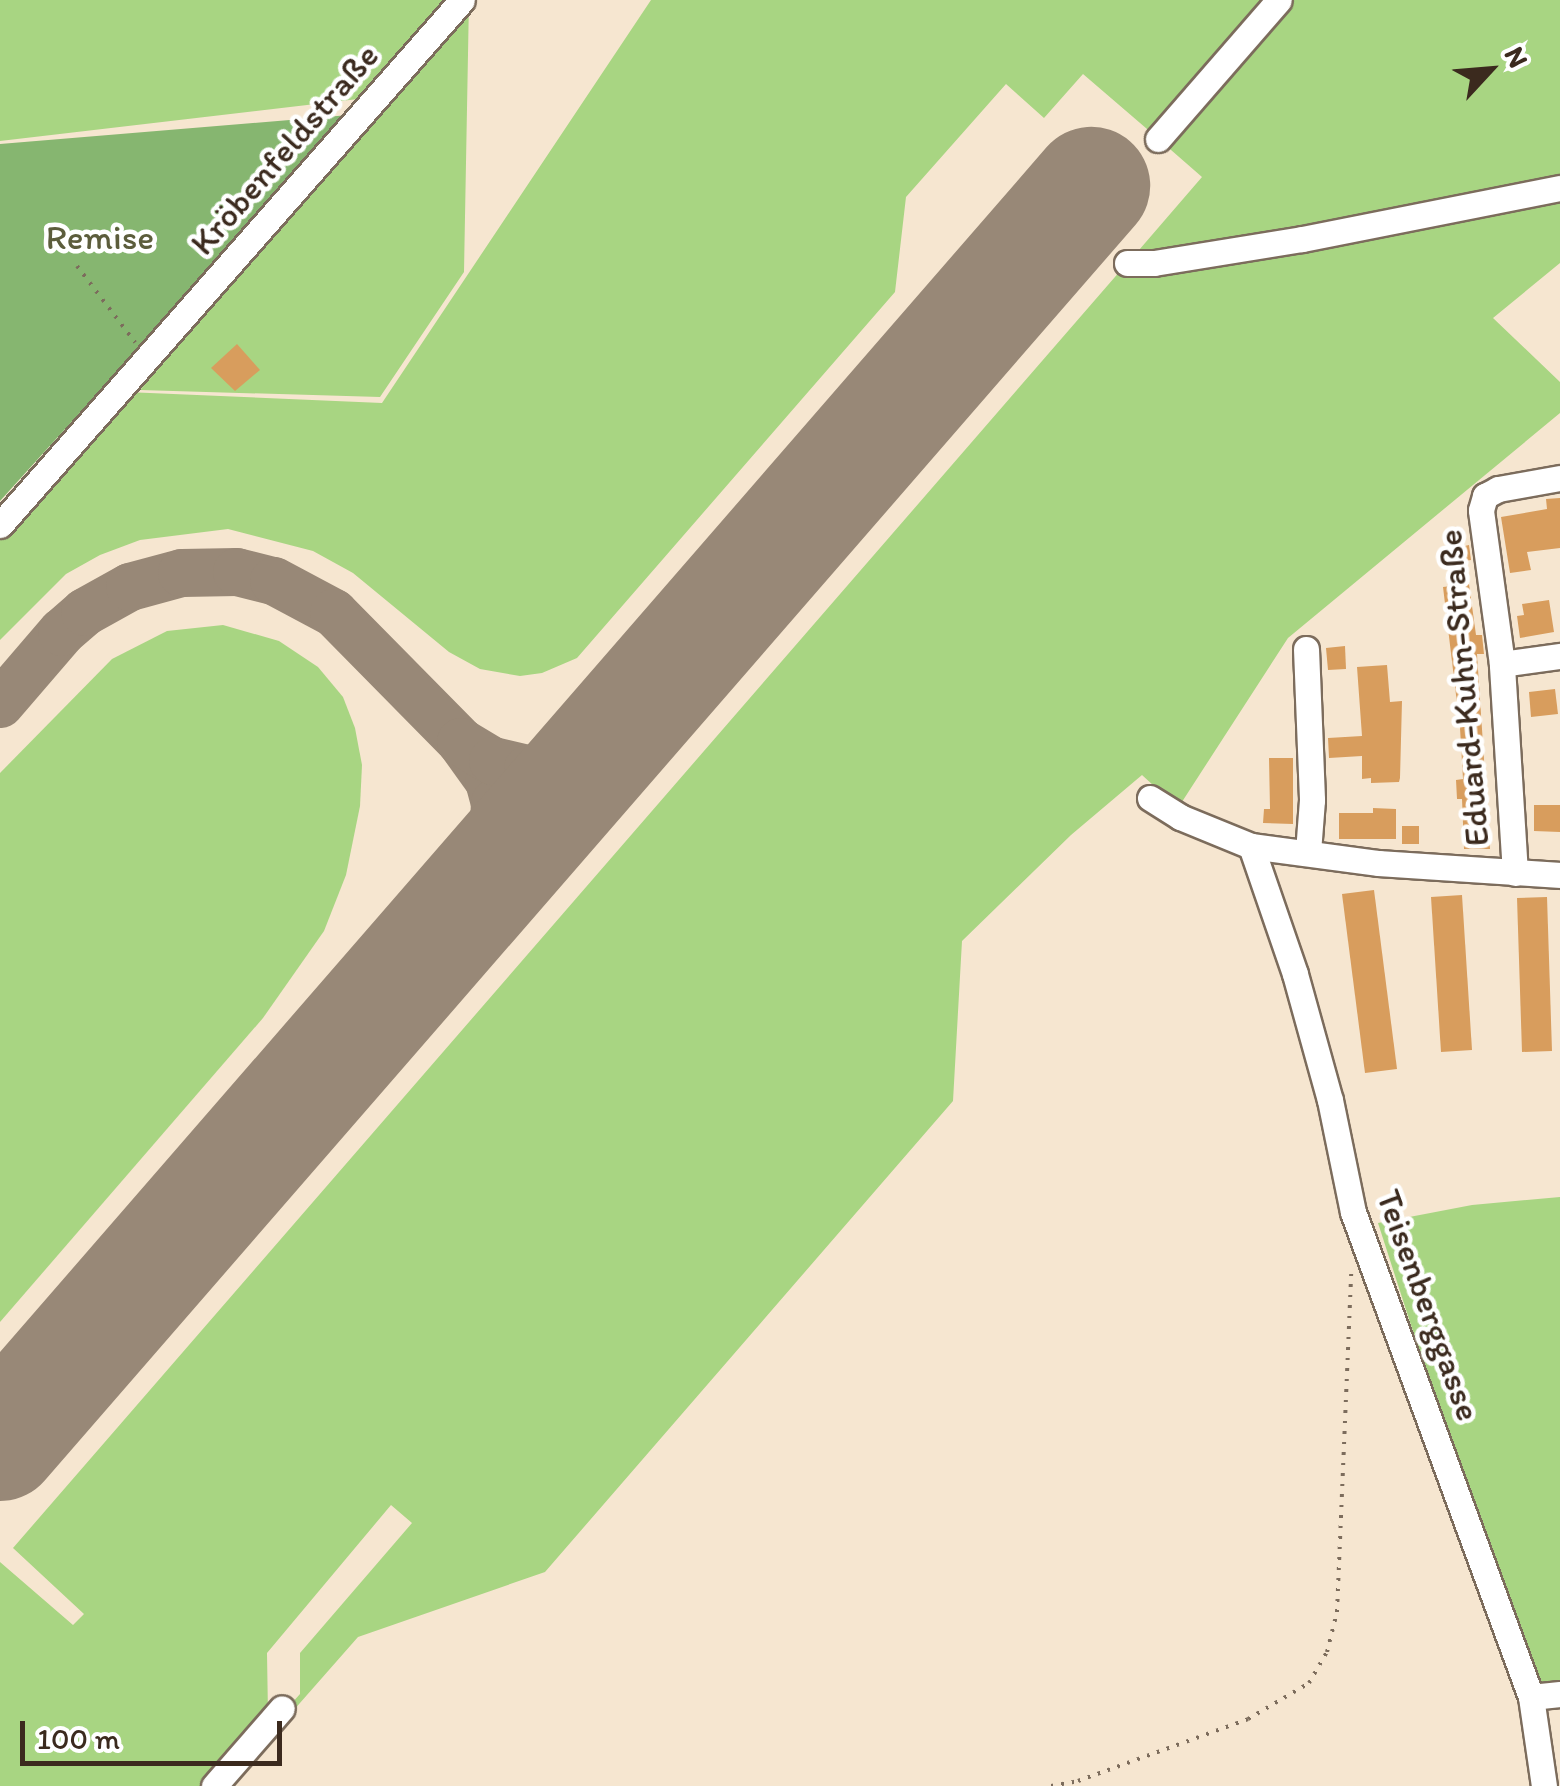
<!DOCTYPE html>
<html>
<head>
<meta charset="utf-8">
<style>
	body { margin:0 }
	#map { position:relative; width:1560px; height:1786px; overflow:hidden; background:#f6e6d0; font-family:Itim,sans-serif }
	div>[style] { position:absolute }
	.green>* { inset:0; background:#a8d582 }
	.forest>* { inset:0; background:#86b670 }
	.taxiway>* { height:48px; margin:-24px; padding:0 24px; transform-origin:24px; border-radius:24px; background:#988877 }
	.runway>* { height:118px; margin:-59px; padding:0 59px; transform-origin:59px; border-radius:59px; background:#988877 }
	.building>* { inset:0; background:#d89d5d }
	.path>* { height:4px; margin-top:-2px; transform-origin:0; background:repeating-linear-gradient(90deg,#7c6c5c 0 2.5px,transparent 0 10.5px) }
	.roads { filter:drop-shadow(2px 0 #7c6c5c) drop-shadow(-2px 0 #7c6c5c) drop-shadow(0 2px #7c6c5c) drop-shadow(0 -2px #7c6c5c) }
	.minor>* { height:25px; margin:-12.5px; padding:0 12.5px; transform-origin:12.5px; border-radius:12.5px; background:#fff }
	span { translate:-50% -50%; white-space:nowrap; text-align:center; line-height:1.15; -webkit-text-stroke:9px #fff; paint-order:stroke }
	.street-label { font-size:35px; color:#3b2a1e }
	.park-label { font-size:35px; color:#5c5d3c }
	.north { position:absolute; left:1440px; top:20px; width:100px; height:100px; -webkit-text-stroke:8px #fff; paint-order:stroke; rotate:64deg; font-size:28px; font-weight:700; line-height:40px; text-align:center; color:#3b2a1e }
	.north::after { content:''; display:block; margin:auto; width:35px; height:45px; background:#3b2a1e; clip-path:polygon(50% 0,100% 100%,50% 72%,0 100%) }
	.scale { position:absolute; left:20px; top:1721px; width:262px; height:45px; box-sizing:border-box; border:5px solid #3b2a1e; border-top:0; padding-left:12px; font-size:30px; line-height:35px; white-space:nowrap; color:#3b2a1e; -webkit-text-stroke:8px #fff; paint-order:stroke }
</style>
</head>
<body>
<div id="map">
	<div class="green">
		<div style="clip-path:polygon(0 0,469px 0,464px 272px,380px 397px,140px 390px,374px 122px,358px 99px,0 141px)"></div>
		<div style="clip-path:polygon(651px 0,1271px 0,1154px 135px,1083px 74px,1044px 118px,1006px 84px,906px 197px,895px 292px,577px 658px,542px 673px,520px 676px,480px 669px,449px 652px,353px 573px,313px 551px,228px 529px,140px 540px,100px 555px,66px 574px,0 640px,0 537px,126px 392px,382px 403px)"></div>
		<div style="clip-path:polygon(1286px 0,1560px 0,1560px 183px,1133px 257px,1202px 177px,1163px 143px)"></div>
		<div style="clip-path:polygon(1560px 194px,1560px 263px,1493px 318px,1560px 382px,1560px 413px,1288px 638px,1178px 808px,1142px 775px,1071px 835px,962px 941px,953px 1101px,545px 1572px,358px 1637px,227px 1786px,218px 1786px,300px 1694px,300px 1653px,412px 1523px,391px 1505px,267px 1653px,268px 1715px,209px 1786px,0 1786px,0 1562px,73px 1625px,84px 1614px,13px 1548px,1121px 270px)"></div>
		<div style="clip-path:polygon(223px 625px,279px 641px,318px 667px,343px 697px,355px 728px,362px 765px,360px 806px,346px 875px,324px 931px,263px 1018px,0 1322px,0 773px,112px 659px,167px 631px)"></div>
		<div style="clip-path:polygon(1560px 1197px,1560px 1684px,1536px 1686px,1441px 1418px,1378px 1223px,1472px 1205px)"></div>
	</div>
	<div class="forest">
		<div style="clip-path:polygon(349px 115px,0 501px,0 144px)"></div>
	</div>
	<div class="taxiway">
		<div style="left:0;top:704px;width:95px;rotate:-49.3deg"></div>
		<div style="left:62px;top:632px;width:30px;rotate:-41deg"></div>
		<div style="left:85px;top:612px;width:51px;rotate:-29.1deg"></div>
		<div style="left:130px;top:587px;width:54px;rotate:-15.1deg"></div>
		<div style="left:182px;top:573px;width:55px;rotate:-1deg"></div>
		<div style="left:237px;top:572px;width:38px;rotate:14deg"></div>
		<div style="left:274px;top:581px;width:68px;rotate:28.1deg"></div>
		<div style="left:334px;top:613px;width:181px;rotate:45.4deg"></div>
		<div style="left:461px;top:742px;width:48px;rotate:54.3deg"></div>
		<div style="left:489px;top:781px;width:23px;rotate:75deg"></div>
		<div style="left:495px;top:803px;width:73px;rotate:93.1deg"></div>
		<div style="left:461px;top:742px;width:37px;rotate:31deg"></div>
		<div style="left:493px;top:761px;width:36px;rotate:13deg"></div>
		<div style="left:528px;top:769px;width:34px;rotate:-8deg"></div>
		<div style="left:562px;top:764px;width:47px;rotate:-23.8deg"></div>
	</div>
	<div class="runway">
		<div style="left:0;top:1442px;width:1664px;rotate:-49.02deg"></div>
	</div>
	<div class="building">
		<div style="clip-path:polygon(237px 344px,260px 370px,235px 391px,211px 368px)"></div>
		<div style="clip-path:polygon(1560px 498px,1560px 548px,1527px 552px,1531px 570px,1510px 573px,1501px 517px,1547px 509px,1546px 499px)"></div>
		<div style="clip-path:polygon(1469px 545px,1471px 560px,1459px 562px,1456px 548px)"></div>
		<div style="clip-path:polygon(1469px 584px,1476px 635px,1482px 635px,1484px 654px,1477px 654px,1490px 849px,1464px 849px,1462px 799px,1457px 799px,1456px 780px,1463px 779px,1460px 728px,1443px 587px)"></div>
		<div style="clip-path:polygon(1549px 600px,1554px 632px,1520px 638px,1517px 616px,1524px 615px,1522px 604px)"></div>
		<div style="clip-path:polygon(1345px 646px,1346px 669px,1328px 670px,1326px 648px)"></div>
		<div style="clip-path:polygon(1387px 665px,1390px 702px,1402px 701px,1400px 778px,1399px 782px,1371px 783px,1371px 778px,1362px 779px,1362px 756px,1329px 758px,1328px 738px,1362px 736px,1357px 667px)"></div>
		<div style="clip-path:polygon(1555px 689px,1558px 714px,1531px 717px,1529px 692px)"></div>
		<div style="clip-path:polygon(1269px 758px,1293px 758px,1293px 824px,1263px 823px,1264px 809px,1270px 809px)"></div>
		<div style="clip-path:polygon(1534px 805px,1560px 805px,1560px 832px,1534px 831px)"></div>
		<div style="clip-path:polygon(1373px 808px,1396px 809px,1396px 839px,1339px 839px,1339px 813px,1373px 813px)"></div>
		<div style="clip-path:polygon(1402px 826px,1419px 826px,1419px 844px,1402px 844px)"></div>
		<div style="clip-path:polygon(1374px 890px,1397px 1069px,1365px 1073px,1342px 894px)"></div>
		<div style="clip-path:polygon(1462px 895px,1472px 1050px,1441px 1052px,1431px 897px)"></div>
		<div style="clip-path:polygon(1547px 897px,1552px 1051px,1522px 1052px,1517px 898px)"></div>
	</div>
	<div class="path">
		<div style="left:77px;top:266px;width:96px;rotate:52.7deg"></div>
		<div style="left:1051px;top:1786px;width:27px;rotate:-10deg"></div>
		<div style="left:1078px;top:1781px;width:181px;rotate:-20deg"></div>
		<div style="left:1248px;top:1719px;width:71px;rotate:-30.5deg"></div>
		<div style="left:1309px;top:1683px;width:36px;rotate:-60deg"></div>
		<div style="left:1327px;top:1652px;width:41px;rotate:-76deg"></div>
		<div style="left:1337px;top:1612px;width:340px;rotate:-87.6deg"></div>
	</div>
	<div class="roads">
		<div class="minor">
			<div style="left:1158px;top:139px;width:184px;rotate:-49deg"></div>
			<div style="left:1127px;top:263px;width:27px"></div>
			<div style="left:1154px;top:263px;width:150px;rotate:-9.2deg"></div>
			<div style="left:1302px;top:239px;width:263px;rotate:-11.2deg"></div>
			<div style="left:0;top:525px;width:699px;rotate:-48.65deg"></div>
			<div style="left:1306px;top:649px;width:151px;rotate:87.7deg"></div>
			<div style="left:1312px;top:800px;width:52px;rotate:94.4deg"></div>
			<div style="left:1502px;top:664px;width:59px;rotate:-7.9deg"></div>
			<div style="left:1150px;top:798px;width:36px;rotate:32deg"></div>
			<div style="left:1180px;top:817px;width:77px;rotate:22.2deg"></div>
			<div style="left:1251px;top:846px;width:129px;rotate:7.6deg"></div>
			<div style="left:1379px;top:863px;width:181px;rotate:3.8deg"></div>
			<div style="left:1251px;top:846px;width:135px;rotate:71deg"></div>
			<div style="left:1295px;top:974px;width:131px;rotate:74.5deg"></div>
			<div style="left:1330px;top:1100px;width:114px;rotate:78.4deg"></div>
			<div style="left:1353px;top:1212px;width:517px;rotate:69.85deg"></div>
			<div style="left:1531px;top:1697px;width:90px;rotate:81.7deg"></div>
			<div style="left:1515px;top:873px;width:209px;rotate:-93.6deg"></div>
			<div style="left:1502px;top:664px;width:155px;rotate:-97.8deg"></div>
			<div style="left:1481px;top:510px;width:15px;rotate:-74deg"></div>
			<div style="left:1485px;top:496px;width:15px;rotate:-28deg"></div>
			<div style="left:1498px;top:489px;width:63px;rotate:-10.1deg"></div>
			<div style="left:1531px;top:1697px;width:29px;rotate:-6deg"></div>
			<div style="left:214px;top:1786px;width:103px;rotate:-48.9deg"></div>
		</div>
	</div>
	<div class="street-label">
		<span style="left:284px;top:149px;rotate:-49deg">Kröbenfeldstraße</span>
		<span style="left:1463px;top:688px;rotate:-95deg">Eduard-Kuhn-Straße</span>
		<span style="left:1429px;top:1305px;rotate:70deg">Teisenberggasse</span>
	</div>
	<div class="park-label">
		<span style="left:100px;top:237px">Remise</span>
	</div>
	<div class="north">N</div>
	<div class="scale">100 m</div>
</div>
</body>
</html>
